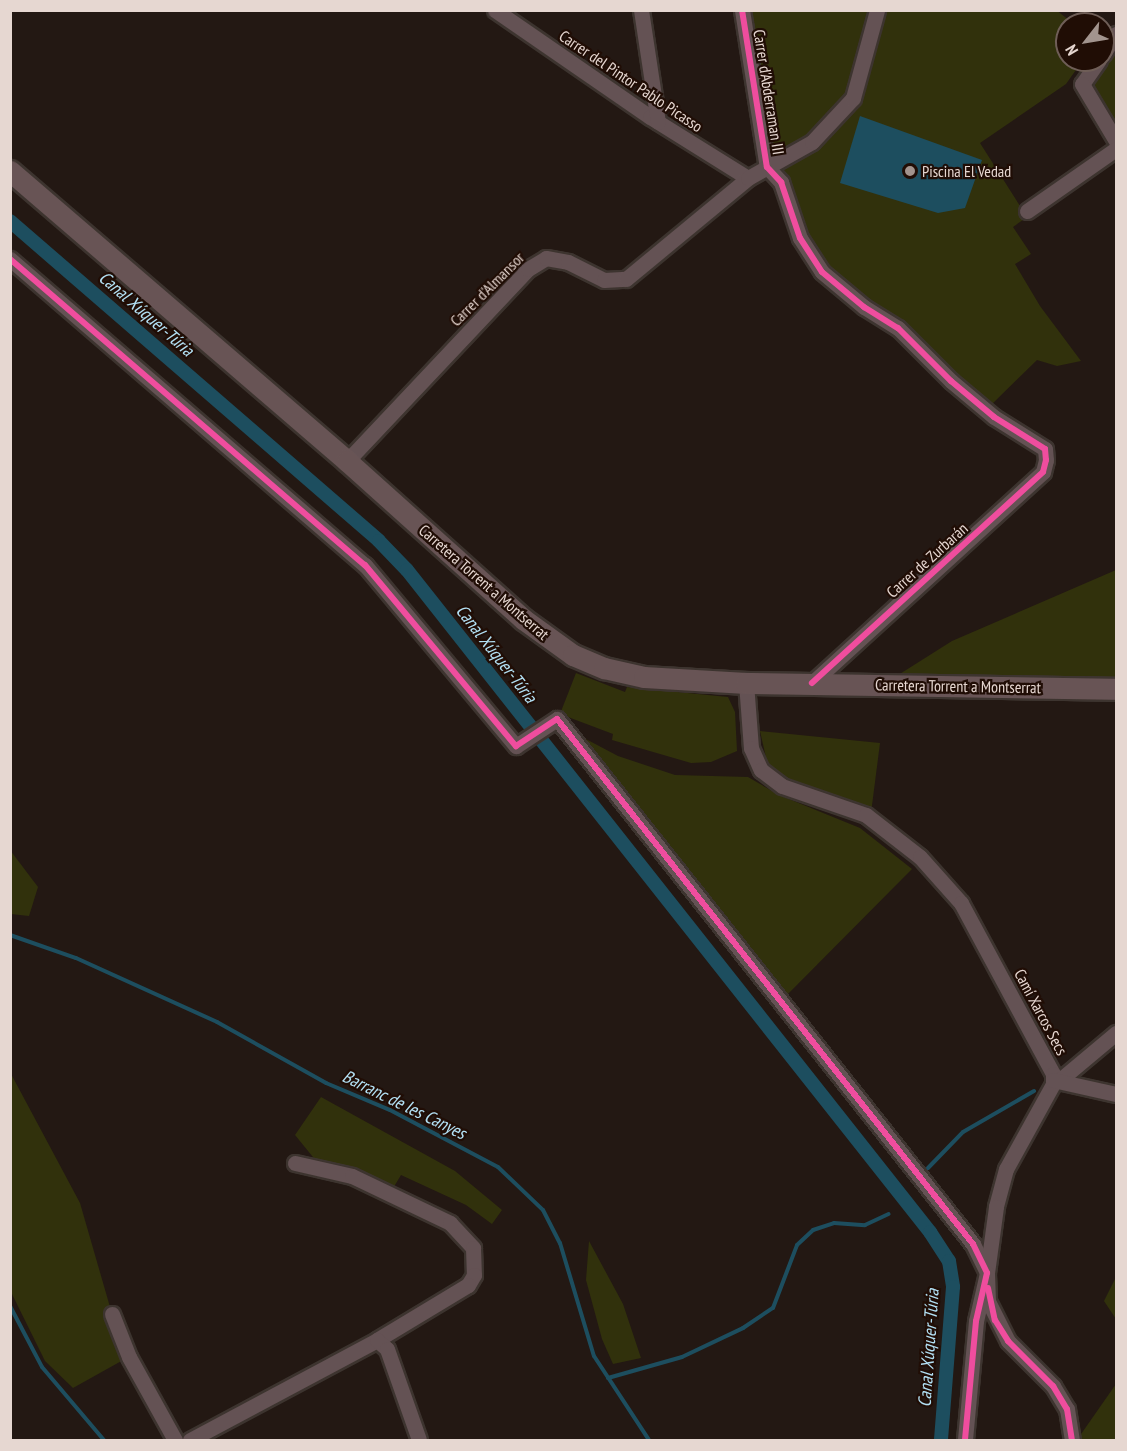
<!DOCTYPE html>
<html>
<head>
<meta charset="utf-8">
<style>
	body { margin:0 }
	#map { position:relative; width:1127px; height:1451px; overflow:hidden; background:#231813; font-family:"PT Sans Narrow",sans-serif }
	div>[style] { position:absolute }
	.green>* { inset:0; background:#31310c }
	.water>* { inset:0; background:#1d4e5f }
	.stream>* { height:4px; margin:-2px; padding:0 2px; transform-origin:2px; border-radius:2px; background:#1d4e5f }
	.canal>* { height:14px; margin:-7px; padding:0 7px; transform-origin:7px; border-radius:7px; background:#1d4e5f }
	.roads { filter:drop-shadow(2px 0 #3d342f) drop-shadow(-2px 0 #3d342f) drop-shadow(0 2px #3d342f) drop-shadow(0 -2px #3d342f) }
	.minor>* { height:15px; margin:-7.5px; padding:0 7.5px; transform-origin:7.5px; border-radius:7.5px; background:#645254 }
	.secondary>* { height:21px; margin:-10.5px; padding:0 10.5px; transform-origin:10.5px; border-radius:10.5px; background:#685455 }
	.cycleway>* { height:6px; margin:-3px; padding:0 3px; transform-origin:3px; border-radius:3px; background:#ef4d9e }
	.dots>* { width:16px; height:16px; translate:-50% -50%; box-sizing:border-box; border:3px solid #200d05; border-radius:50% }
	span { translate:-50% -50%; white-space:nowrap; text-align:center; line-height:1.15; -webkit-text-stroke:4.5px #200d05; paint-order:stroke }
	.street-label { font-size:16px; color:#e6d7d1 }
	.poi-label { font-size:16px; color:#e6d7d1 }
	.left { translate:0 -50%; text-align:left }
	.water-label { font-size:18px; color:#b3e1f5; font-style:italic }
	.frame { position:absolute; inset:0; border:12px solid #e6d7d1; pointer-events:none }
	.north { position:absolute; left:1055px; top:12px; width:60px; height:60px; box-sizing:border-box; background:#200d05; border:2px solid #6f5e57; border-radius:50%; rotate:239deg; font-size:16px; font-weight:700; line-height:24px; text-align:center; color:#e6d7d1 }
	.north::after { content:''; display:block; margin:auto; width:21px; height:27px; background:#a2948e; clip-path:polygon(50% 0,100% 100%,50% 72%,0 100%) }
</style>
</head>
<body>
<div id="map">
	<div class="green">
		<div style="clip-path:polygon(1056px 10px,1074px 24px,1067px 24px,1067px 60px,1083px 60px,1066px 84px,980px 143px,1027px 217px,1013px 227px,1031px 254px,1015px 264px,1040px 306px,1081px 361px,1057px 366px,1037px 360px,987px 409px,822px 272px,767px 167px,736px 11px)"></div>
		<div style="clip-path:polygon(1116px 46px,1116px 125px,1092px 87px,1095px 76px)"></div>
		<div style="clip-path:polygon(1116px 570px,1116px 679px,895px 677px,952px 641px)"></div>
		<div style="clip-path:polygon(576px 673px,625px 692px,627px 687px,728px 697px,735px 712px,737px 751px,711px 762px,691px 763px,612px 740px,613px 734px,560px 714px)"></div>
		<div style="clip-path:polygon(760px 731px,880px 743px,871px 813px,782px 777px,767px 762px)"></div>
		<div style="clip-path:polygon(582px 737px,618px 756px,675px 775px,748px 777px,779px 795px,860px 828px,912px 869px,786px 996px)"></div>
		<div style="clip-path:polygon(10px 850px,38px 887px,29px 916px,11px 914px)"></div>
		<div style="clip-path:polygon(10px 1072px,80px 1203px,125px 1359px,73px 1388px,45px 1361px,11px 1292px)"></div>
		<div style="clip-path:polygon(321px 1097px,455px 1171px,502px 1210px,492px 1224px,466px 1205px,401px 1175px,392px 1190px,469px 1229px,481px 1254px,479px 1273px,462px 1241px,444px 1227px,317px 1162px,295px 1135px)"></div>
		<div style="clip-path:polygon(589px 1241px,623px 1304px,641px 1358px,613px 1364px,602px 1339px,586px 1280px)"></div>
		<div style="clip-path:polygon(1116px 1277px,1116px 1319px,1104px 1301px)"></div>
		<div style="clip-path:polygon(1116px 1384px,1116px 1440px,1079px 1440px,1079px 1437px)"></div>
	</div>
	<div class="water">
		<div style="clip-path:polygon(860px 116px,982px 160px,965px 208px,938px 213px,840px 183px)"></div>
	</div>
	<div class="stream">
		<div style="left:10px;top:935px;width:70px;rotate:19.2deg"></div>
		<div style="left:76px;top:958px;width:155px;rotate:24.4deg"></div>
		<div style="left:217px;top:1022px;width:125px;rotate:29.2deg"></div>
		<div style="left:326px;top:1083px;width:69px;rotate:22.9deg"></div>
		<div style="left:390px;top:1110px;width:122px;rotate:27.8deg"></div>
		<div style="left:498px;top:1167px;width:62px;rotate:43.7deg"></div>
		<div style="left:543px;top:1210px;width:37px;rotate:63deg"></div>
		<div style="left:560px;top:1243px;width:118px;rotate:73.3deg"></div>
		<div style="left:594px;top:1356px;width:100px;rotate:56.8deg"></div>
		<div style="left:928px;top:1168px;width:50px;rotate:-45.8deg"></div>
		<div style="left:963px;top:1132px;width:82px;rotate:-30deg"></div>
		<div style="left:10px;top:1306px;width:69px;rotate:62.3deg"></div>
		<div style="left:42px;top:1367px;width:96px;rotate:49.7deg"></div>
		<div style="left:608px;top:1378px;width:77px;rotate:-15.8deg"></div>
		<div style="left:682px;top:1357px;width:68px;rotate:-25.4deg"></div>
		<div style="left:743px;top:1328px;width:36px;rotate:-34deg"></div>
		<div style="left:773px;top:1308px;width:67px;rotate:-69.1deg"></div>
		<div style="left:797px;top:1245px;width:22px;rotate:-43deg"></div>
		<div style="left:813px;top:1230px;width:22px;rotate:-18deg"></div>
		<div style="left:834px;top:1223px;width:31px;rotate:4deg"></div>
		<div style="left:865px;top:1225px;width:26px;rotate:-25deg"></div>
	</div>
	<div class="canal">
		<div style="left:10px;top:221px;width:488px;rotate:40.9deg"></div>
		<div style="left:379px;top:541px;width:40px;rotate:46deg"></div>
		<div style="left:407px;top:570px;width:844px;rotate:51.69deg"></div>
		<div style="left:930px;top:1232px;width:35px;rotate:57deg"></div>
		<div style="left:949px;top:1261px;width:26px;rotate:81deg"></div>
		<div style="left:953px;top:1287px;width:153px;rotate:94.5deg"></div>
	</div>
	<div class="roads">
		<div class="minor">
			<div style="left:495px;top:10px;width:188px;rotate:34.6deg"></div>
			<div style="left:650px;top:117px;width:115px;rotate:31.9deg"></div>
			<div style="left:641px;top:10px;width:113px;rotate:81.4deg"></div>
			<div style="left:742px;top:10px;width:159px;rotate:81deg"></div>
			<div style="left:767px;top:167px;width:21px;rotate:47deg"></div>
			<div style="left:781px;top:182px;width:59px;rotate:71.3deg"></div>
			<div style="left:800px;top:238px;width:40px;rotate:57.1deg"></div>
			<div style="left:822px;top:272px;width:55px;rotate:39.8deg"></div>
			<div style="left:864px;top:307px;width:40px;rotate:32deg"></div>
			<div style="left:898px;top:328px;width:75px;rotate:45deg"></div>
			<div style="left:951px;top:381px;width:56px;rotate:39.9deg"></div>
			<div style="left:994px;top:417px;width:60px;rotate:32.1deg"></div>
			<div style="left:1045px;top:449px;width:11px;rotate:85deg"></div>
			<div style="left:1046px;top:460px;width:12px;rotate:104deg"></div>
			<div style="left:1043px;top:472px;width:313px;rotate:137.6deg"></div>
			<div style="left:1103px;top:54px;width:24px;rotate:-57deg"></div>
			<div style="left:1099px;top:60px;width:29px;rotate:125deg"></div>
			<div style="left:1082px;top:84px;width:66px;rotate:59.2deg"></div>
			<div style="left:1027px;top:211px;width:108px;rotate:-34.9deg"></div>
			<div style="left:10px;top:259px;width:469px;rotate:40.8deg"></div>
			<div style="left:365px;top:565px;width:236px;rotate:50.2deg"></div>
			<div style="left:516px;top:746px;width:49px;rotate:-33.4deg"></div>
			<div style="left:557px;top:719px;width:670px;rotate:51.61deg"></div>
			<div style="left:973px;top:1244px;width:32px;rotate:64deg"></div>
			<div style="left:987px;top:1273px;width:49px;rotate:102.9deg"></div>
			<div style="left:976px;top:1321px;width:120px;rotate:95.3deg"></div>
			<div style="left:347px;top:461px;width:264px;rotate:-46.7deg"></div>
			<div style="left:528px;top:269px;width:21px;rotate:-31deg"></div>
			<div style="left:546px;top:258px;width:22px;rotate:10deg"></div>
			<div style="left:568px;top:262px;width:40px;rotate:26.6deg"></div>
			<div style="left:604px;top:280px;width:22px;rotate:-3deg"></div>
			<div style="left:626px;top:279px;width:158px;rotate:-39.6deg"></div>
			<div style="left:748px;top:178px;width:73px;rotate:-29.4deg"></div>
			<div style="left:812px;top:142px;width:60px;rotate:-47deg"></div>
			<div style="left:853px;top:98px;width:91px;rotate:-74.7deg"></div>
			<div style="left:746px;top:683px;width:65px;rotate:85.6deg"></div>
			<div style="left:751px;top:748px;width:24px;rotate:66deg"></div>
			<div style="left:761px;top:770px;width:26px;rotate:37deg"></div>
			<div style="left:782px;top:786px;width:89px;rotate:19deg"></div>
			<div style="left:866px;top:815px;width:68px;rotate:37.9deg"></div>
			<div style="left:920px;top:857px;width:62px;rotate:48.3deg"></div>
			<div style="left:961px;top:903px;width:194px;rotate:61.7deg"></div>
			<div style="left:1053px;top:1074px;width:10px;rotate:90deg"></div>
			<div style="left:1053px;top:1084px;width:97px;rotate:118.9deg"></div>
			<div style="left:1006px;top:1169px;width:39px;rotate:105deg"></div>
			<div style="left:996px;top:1207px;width:67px;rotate:97.8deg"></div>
			<div style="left:987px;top:1273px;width:28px;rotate:88deg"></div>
			<div style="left:988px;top:1301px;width:45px;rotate:63.4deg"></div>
			<div style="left:1008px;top:1341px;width:64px;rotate:45deg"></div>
			<div style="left:1053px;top:1386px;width:27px;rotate:59deg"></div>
			<div style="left:1067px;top:1409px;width:31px;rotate:81deg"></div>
			<div style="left:1061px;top:1079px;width:72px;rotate:-39.9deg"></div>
			<div style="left:1053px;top:1080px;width:65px;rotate:12.5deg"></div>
			<div style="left:295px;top:1163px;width:58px;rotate:12.8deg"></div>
			<div style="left:352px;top:1176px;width:109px;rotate:25.6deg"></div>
			<div style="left:450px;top:1223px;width:34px;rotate:47deg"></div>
			<div style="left:473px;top:1248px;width:27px;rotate:88deg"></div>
			<div style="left:474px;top:1275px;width:12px;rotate:121deg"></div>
			<div style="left:468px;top:1285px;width:106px;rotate:148.9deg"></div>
			<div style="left:112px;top:1314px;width:46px;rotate:68.4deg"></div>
			<div style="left:129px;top:1357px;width:95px;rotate:61deg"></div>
			<div style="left:190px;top:1440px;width:212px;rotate:-28.1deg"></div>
			<div style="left:377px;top:1340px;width:13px;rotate:42deg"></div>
			<div style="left:387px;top:1349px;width:96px;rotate:70.6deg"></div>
		</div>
		<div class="secondary">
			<div style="left:10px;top:171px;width:445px;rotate:40.7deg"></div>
			<div style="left:347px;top:461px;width:237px;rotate:41.9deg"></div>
			<div style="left:523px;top:619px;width:62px;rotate:35.8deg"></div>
			<div style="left:573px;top:655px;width:34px;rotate:23deg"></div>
			<div style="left:604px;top:668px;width:41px;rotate:12.7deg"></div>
			<div style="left:644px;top:677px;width:102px;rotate:3.4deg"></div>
			<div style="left:746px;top:683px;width:370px;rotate:0.9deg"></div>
		</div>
	</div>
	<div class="cycleway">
		<div style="left:742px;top:10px;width:159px;rotate:81deg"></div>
		<div style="left:767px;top:167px;width:21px;rotate:47deg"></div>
		<div style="left:781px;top:182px;width:59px;rotate:71.3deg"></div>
		<div style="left:800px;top:238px;width:40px;rotate:57.1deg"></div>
		<div style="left:822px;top:272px;width:55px;rotate:39.8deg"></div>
		<div style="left:864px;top:307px;width:40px;rotate:32deg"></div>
		<div style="left:898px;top:328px;width:75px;rotate:45deg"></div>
		<div style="left:951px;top:381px;width:56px;rotate:39.9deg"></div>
		<div style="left:994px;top:417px;width:60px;rotate:32.1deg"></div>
		<div style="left:1045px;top:449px;width:11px;rotate:85deg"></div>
		<div style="left:1046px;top:460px;width:12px;rotate:104deg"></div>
		<div style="left:1043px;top:472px;width:313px;rotate:137.6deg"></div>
		<div style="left:10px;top:259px;width:469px;rotate:40.8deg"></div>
		<div style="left:365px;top:565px;width:236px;rotate:50.2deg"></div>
		<div style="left:516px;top:746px;width:49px;rotate:-33.4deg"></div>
		<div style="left:557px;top:719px;width:670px;rotate:51.61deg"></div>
		<div style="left:973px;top:1244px;width:32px;rotate:64deg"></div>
		<div style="left:987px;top:1273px;width:49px;rotate:102.9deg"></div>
		<div style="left:976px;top:1321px;width:120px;rotate:95.3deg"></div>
		<div style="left:988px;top:1288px;width:33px;rotate:78deg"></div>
		<div style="left:995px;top:1320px;width:25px;rotate:58deg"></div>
		<div style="left:1008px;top:1341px;width:64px;rotate:45deg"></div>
		<div style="left:1053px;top:1386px;width:27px;rotate:59deg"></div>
		<div style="left:1067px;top:1409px;width:31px;rotate:81deg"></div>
	</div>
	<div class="dots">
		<div style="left:910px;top:171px;background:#a2948e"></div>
	</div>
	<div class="street-label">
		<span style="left:631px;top:81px;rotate:34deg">Carrer del Pintor Pablo Picasso</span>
		<span style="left:769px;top:92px;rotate:81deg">Carrer d'Abderraman III</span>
		<span style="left:487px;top:289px;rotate:-45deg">Carrer d'Almansor</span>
		<span style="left:927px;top:560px;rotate:-42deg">Carrer de Zurbarán</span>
		<span style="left:484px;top:582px;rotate:41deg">Carretera Torrent a Montserrat</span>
		<span style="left:958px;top:686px;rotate:1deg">Carretera Torrent a Montserrat</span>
		<span style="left:1041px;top:1012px;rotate:62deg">Camí Xarcos Secs</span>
	</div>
	<div class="poi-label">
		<span class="left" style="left:922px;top:171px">Piscina El Vedad</span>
	</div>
	<div class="water-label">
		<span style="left:146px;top:314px;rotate:41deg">Canal Xúquer-Túria</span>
		<span style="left:496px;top:654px;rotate:52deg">Canal Xúquer-Túria</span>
		<span style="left:404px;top:1105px;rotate:26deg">Barranc de les Canyes</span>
		<span style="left:929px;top:1348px;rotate:-86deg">Canal Xúquer-Túria</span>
	</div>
	<div class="frame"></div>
	<div class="north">N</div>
</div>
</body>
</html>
